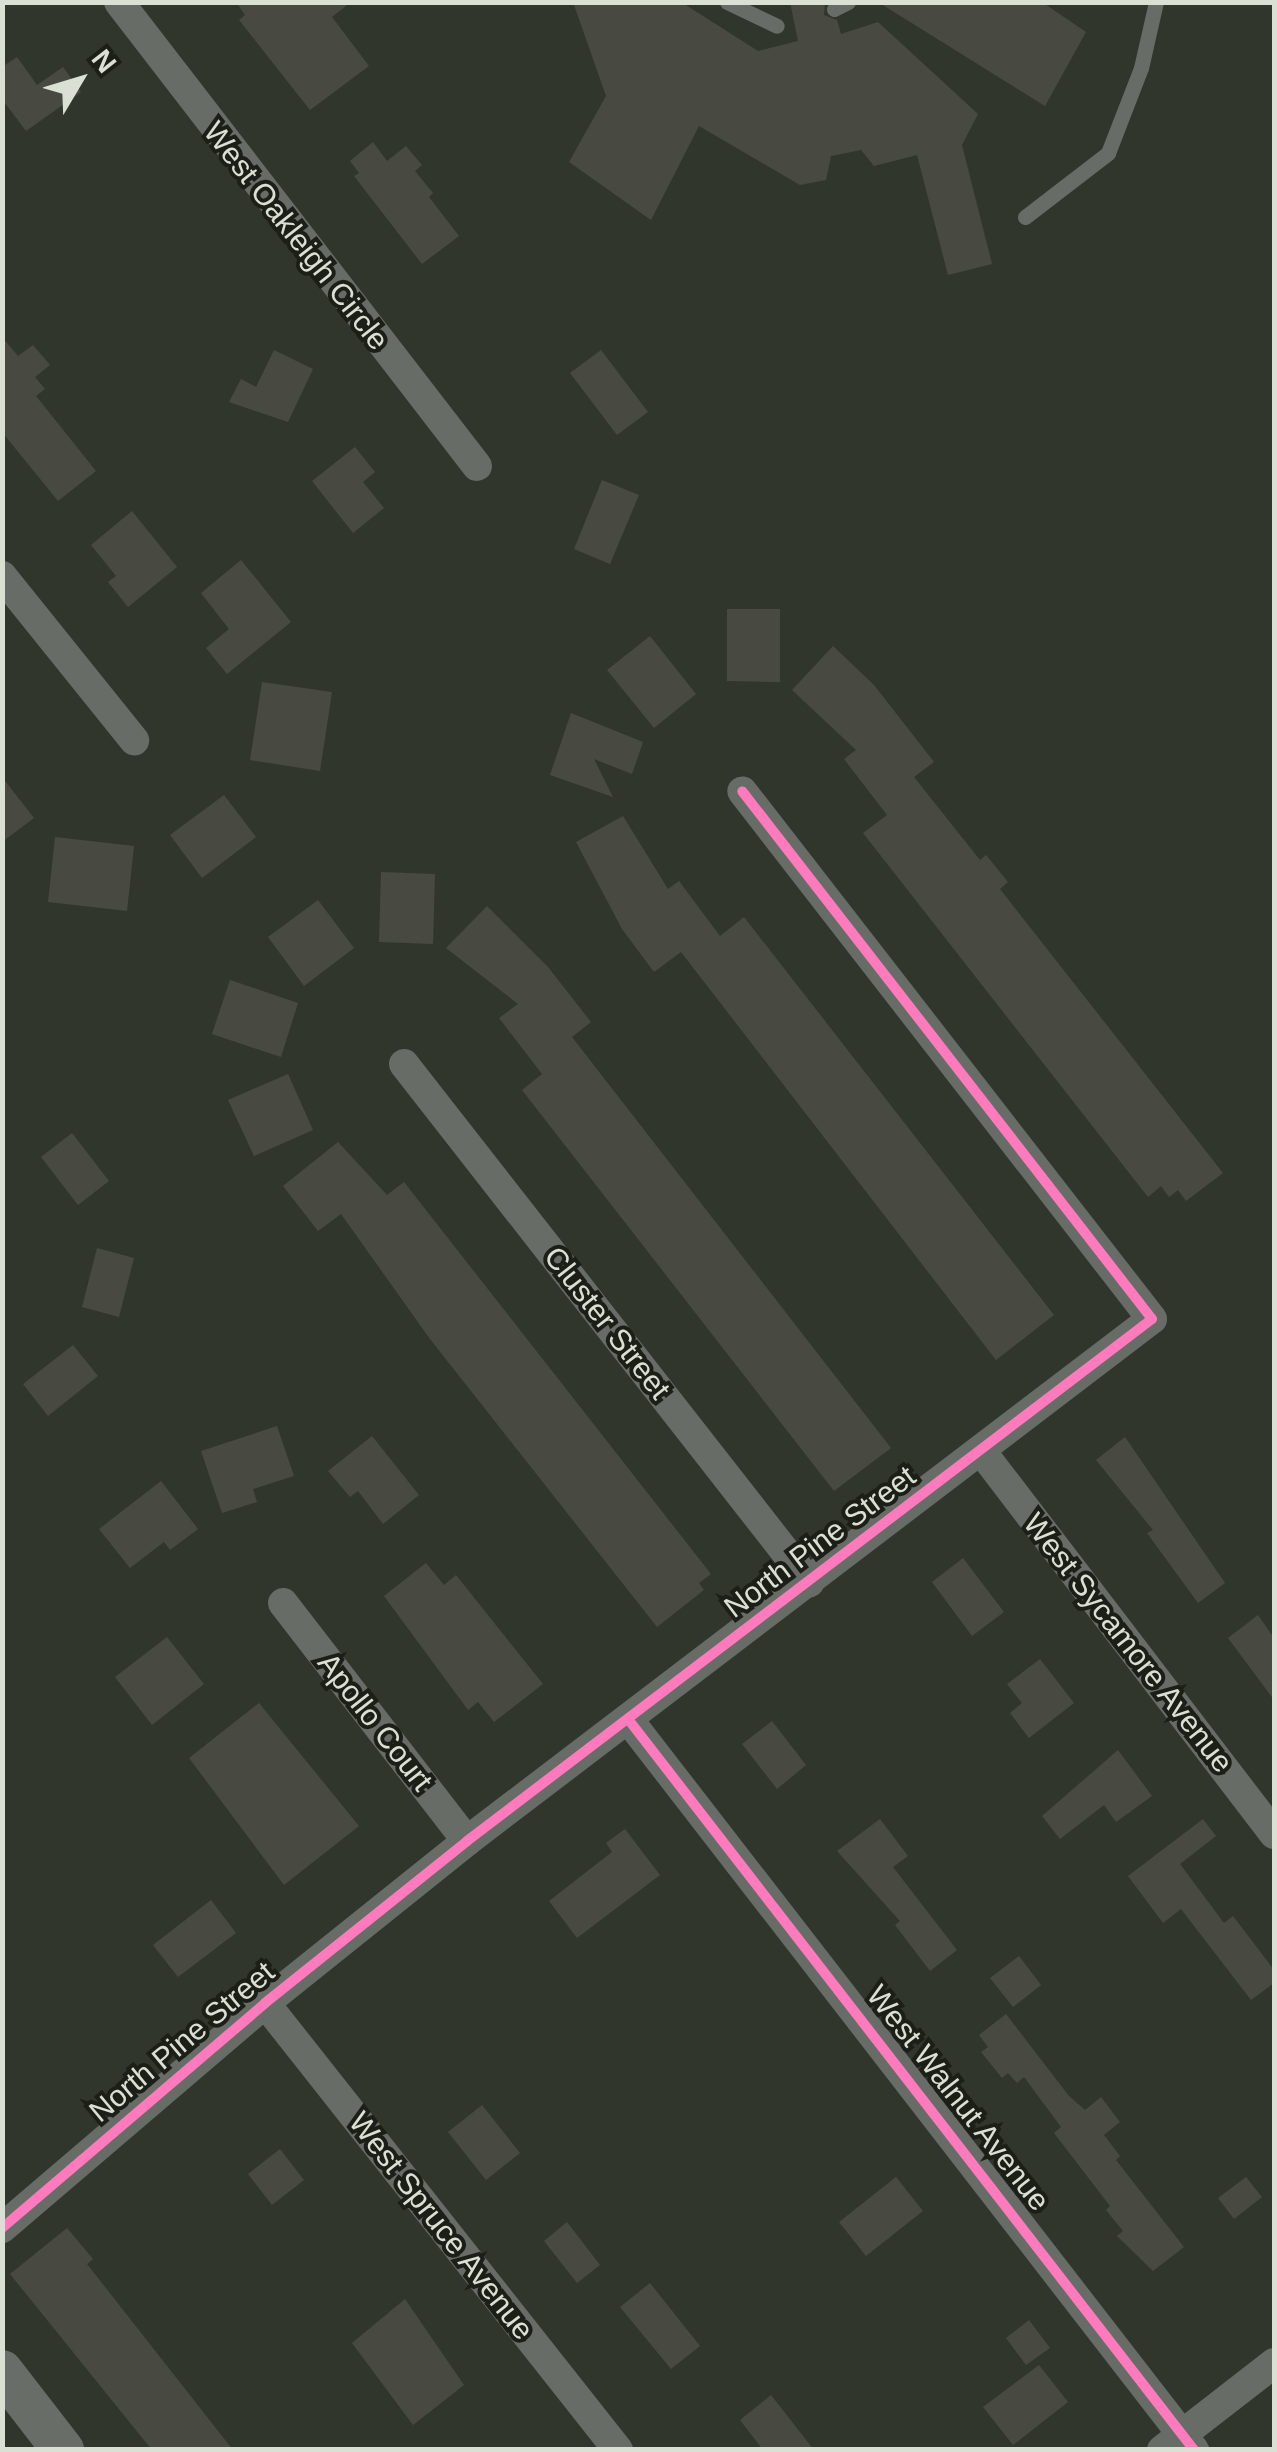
<!DOCTYPE html>
<html>
<head>
<meta charset="utf-8">
<style>
	body { margin:0 }
	#map { position:relative; width:1277px; height:2452px; overflow:hidden; background:#31362d; font-family:Arial,sans-serif }
	div>[style] { position:absolute }
	.building>* { inset:0; background:#484a42 }
	.lane>* { height:15px; margin:-7.5px; padding:0 7.5px; transform-origin:7.5px; border-radius:7.5px; background:#676c67 }
	.street>* { height:30px; margin:-15px; padding:0 15px; transform-origin:15px; border-radius:15px; background:#676c67 }
	.secondary>* { height:42px; margin:-21px; padding:0 21px; transform-origin:21px; border-radius:21px; background:#686d68 }
	.cycleway>* { height:10px; margin:-5px; padding:0 5px; transform-origin:5px; border-radius:5px; background:#fd7abc }
	span { translate:-50% -50%; white-space:nowrap; text-align:center; line-height:1.15; -webkit-text-stroke:8px #1b1f18; paint-order:stroke }
	.street-label { font-size:30px; color:#dbe0d5 }
	.frame { position:absolute; inset:0; border:5px solid #dbe0d5; pointer-events:none }
	.north { position:absolute; left:30px; top:30px; width:100px; height:100px; -webkit-text-stroke:8px #1b1f18; paint-order:stroke; rotate:52deg; font-size:28px; font-weight:700; line-height:40px; text-align:center; color:#dbe0d5 }
	.north::after { content:''; display:block; margin:auto; width:35px; height:45px; background:#dbe0d5; clip-path:polygon(50% 0,100% 100%,50% 72%,0 100%) }
</style>
</head>
<body>
<div id="map">
	<div class="building">
		<div style="clip-path:polygon(236px 2px,351px 2px,332px 17px,369px 66px,310px 110px,239px 20px,245px 15px)"></div>
		<div style="clip-path:polygon(573px 2px,681px 2px,758px 51px,798px 41px,790px 2px,825px 2px,824px 15px,837px 20px,841px 34px,878px 22px,978px 114px,962px 145px,992px 264px,948px 275px,917px 155px,874px 166px,861px 150px,831px 156px,826px 180px,800px 185px,699px 126px,651px 220px,569px 162px,606px 96px)"></div>
		<div style="clip-path:polygon(878px 2px,1042px 2px,1086px 32px,1045px 106px)"></div>
		<div style="clip-path:polygon(17px 57px,37px 85px,63px 67px,81px 92px,26px 131px,2px 99px,2px 67px)"></div>
		<div style="clip-path:polygon(373px 142px,387px 161px,406px 146px,422px 165px,415px 171px,433px 193px,429px 197px,459px 236px,422px 264px,354px 176px,359px 173px,350px 161px)"></div>
		<div style="clip-path:polygon(2px 337px,18px 356px,33px 345px,50px 365px,35px 377px,45px 389px,36px 396px,96px 471px,58px 501px,2px 432px)"></div>
		<div style="clip-path:polygon(274px 350px,313px 369px,288px 422px,229px 402px,241px 379px,256px 387px)"></div>
		<div style="clip-path:polygon(601px 350px,648px 412px,617px 435px,570px 373px)"></div>
		<div style="clip-path:polygon(355px 447px,375px 472px,363px 482px,384px 508px,353px 533px,312px 481px)"></div>
		<div style="clip-path:polygon(602px 480px,639px 495px,610px 564px,574px 549px)"></div>
		<div style="clip-path:polygon(132px 511px,177px 567px,128px 607px,108px 582px,116px 576px,91px 545px)"></div>
		<div style="clip-path:polygon(241px 560px,291px 622px,227px 674px,206px 648px,229px 629px,201px 593px)"></div>
		<div style="clip-path:polygon(727px 609px,780px 609px,780px 682px,727px 681px)"></div>
		<div style="clip-path:polygon(650px 636px,696px 694px,654px 728px,607px 670px)"></div>
		<div style="clip-path:polygon(833px 646px,874px 685px,934px 762px,914px 777px,980px 860px,986px 855px,1008px 882px,1000px 889px,1223px 1173px,1186px 1201px,1178px 1190px,1169px 1197px,1161px 1186px,1148px 1197px,863px 833px,887px 815px,844px 759px,856px 750px,792px 690px)"></div>
		<div style="clip-path:polygon(262px 682px,332px 692px,320px 771px,250px 760px)"></div>
		<div style="clip-path:polygon(571px 713px,643px 742px,632px 774px,594px 759px,613px 797px,550px 775px)"></div>
		<div style="clip-path:polygon(2px 777px,34px 818px,2px 842px)"></div>
		<div style="clip-path:polygon(224px 795px,256px 837px,202px 878px,170px 835px)"></div>
		<div style="clip-path:polygon(623px 816px,668px 889px,679px 881px,720px 936px,744px 917px,1054px 1315px,996px 1360px,681px 952px,654px 972px,622px 929px,576px 842px)"></div>
		<div style="clip-path:polygon(55px 837px,134px 846px,127px 911px,48px 902px)"></div>
		<div style="clip-path:polygon(381px 872px,435px 874px,433px 944px,379px 942px)"></div>
		<div style="clip-path:polygon(318px 900px,354px 948px,304px 986px,268px 937px)"></div>
		<div style="clip-path:polygon(487px 906px,548px 967px,591px 1022px,572px 1037px,891px 1448px,834px 1491px,522px 1090px,542px 1074px,499px 1018px,518px 1004px,446px 948px)"></div>
		<div style="clip-path:polygon(230px 980px,298px 1003px,281px 1057px,212px 1034px)"></div>
		<div style="clip-path:polygon(288px 1074px,313px 1130px,254px 1156px,228px 1100px)"></div>
		<div style="clip-path:polygon(72px 1133px,109px 1181px,78px 1205px,41px 1157px)"></div>
		<div style="clip-path:polygon(338px 1142px,387px 1195px,404px 1182px,711px 1574px,699px 1583px,704px 1590px,657px 1627px,430px 1339px,341px 1214px,318px 1231px,283px 1186px)"></div>
		<div style="clip-path:polygon(97px 1248px,134px 1258px,119px 1317px,82px 1307px)"></div>
		<div style="clip-path:polygon(73px 1345px,98px 1376px,48px 1416px,23px 1384px)"></div>
		<div style="clip-path:polygon(277px 1426px,294px 1476px,253px 1489px,257px 1502px,222px 1513px,201px 1451px)"></div>
		<div style="clip-path:polygon(372px 1436px,419px 1495px,383px 1524px,358px 1491px,350px 1497px,328px 1471px)"></div>
		<div style="clip-path:polygon(1125px 1437px,1225px 1583px,1198px 1603px,1147px 1533px,1153px 1530px,1096px 1460px)"></div>
		<div style="clip-path:polygon(161px 1481px,198px 1529px,170px 1550px,164px 1542px,130px 1568px,99px 1529px)"></div>
		<div style="clip-path:polygon(963px 1558px,1004px 1612px,972px 1636px,932px 1582px)"></div>
		<div style="clip-path:polygon(426px 1563px,444px 1585px,456px 1575px,543px 1684px,494px 1722px,478px 1702px,468px 1710px,384px 1596px)"></div>
		<div style="clip-path:polygon(1258px 1615px,1274px 1638px,1274px 1700px,1228px 1638px)"></div>
		<div style="clip-path:polygon(167px 1637px,204px 1684px,152px 1725px,115px 1677px)"></div>
		<div style="clip-path:polygon(1040px 1659px,1074px 1703px,1029px 1738px,1010px 1713px,1022px 1703px,1007px 1684px)"></div>
		<div style="clip-path:polygon(259px 1703px,359px 1826px,284px 1885px,189px 1758px)"></div>
		<div style="clip-path:polygon(772px 1721px,806px 1765px,777px 1789px,742px 1744px)"></div>
		<div style="clip-path:polygon(1118px 1750px,1152px 1796px,1116px 1822px,1104px 1805px,1060px 1839px,1042px 1816px)"></div>
		<div style="clip-path:polygon(880px 1819px,908px 1856px,893px 1867px,957px 1950px,930px 1971px,895px 1925px,900px 1921px,837px 1851px)"></div>
		<div style="clip-path:polygon(1203px 1819px,1216px 1836px,1180px 1864px,1224px 1923px,1233px 1916px,1274px 1970px,1274px 1983px,1251px 2000px,1181px 1909px,1163px 1923px,1128px 1876px)"></div>
		<div style="clip-path:polygon(625px 1829px,660px 1875px,577px 1938px,549px 1901px,612px 1852px,606px 1843px)"></div>
		<div style="clip-path:polygon(211px 1900px,236px 1933px,178px 1977px,153px 1945px)"></div>
		<div style="clip-path:polygon(1019px 1956px,1041px 1985px,1013px 2007px,990px 1978px)"></div>
		<div style="clip-path:polygon(1006px 2014px,1069px 2096px,1085px 2110px,1101px 2097px,1120px 2122px,1104px 2135px,1120px 2156px,1116px 2160px,1184px 2247px,1153px 2271px,1117px 2236px,1123px 2231px,1106px 2210px,1110px 2206px,1054px 2133px,1061px 2127px,1024px 2077px,1017px 2083px,1008px 2073px,1002px 2078px,981px 2052px,988px 2047px,979px 2035px)"></div>
		<div style="clip-path:polygon(482px 2105px,520px 2153px,486px 2180px,448px 2132px)"></div>
		<div style="clip-path:polygon(280px 2149px,304px 2180px,272px 2205px,248px 2174px)"></div>
		<div style="clip-path:polygon(896px 2177px,923px 2211px,866px 2256px,839px 2222px)"></div>
		<div style="clip-path:polygon(1246px 2177px,1262px 2197px,1234px 2219px,1218px 2198px)"></div>
		<div style="clip-path:polygon(567px 2222px,600px 2265px,577px 2283px,544px 2241px)"></div>
		<div style="clip-path:polygon(67px 2228px,93px 2259px,87px 2264px,233px 2450px,152px 2450px,10px 2274px)"></div>
		<div style="clip-path:polygon(650px 2283px,700px 2346px,671px 2369px,620px 2307px)"></div>
		<div style="clip-path:polygon(405px 2299px,464px 2385px,413px 2425px,352px 2343px)"></div>
		<div style="clip-path:polygon(1029px 2320px,1050px 2348px,1026px 2365px,1006px 2338px)"></div>
		<div style="clip-path:polygon(1039px 2365px,1068px 2402px,1013px 2445px,983px 2407px)"></div>
		<div style="clip-path:polygon(771px 2395px,814px 2450px,763px 2450px,740px 2420px)"></div>
	</div>
	<div class="lane">
		<div style="left:727px;top:2px;width:55px;rotate:25.6deg"></div>
		<div style="left:834px;top:9px;width:16px;rotate:-27deg"></div>
		<div style="left:1025px;top:217px;width:105px;rotate:-37.6deg"></div>
		<div style="left:1108px;top:153px;width:91px;rotate:-68.8deg"></div>
		<div style="left:1141px;top:68px;width:68px;rotate:-77.2deg"></div>
	</div>
	<div class="street">
		<div style="left:119px;top:2px;width:586px;rotate:52.35deg"></div>
		<div style="left:2px;top:576px;width:211px;rotate:51.2deg"></div>
		<div style="left:404px;top:1064px;width:658px;rotate:51.98deg"></div>
		<div style="left:982px;top:1452px;width:481px;rotate:52.6deg"></div>
		<div style="left:283px;top:1603px;width:301px;rotate:52.3deg"></div>
		<div style="left:628px;top:1719px;width:925px;rotate:52.25deg"></div>
		<div style="left:265px;top:2003px;width:570px;rotate:51.7deg"></div>
		<div style="left:2px;top:2228px;width:346px;rotate:-40.5deg"></div>
		<div style="left:265px;top:2003px;width:259px;rotate:-38.7deg"></div>
		<div style="left:467px;top:1841px;width:861px;rotate:-37.31deg"></div>
		<div style="left:1152px;top:1319px;width:668px;rotate:-127.83deg"></div>
		<div style="left:1162px;top:2450px;width:142px;rotate:-37.8deg"></div>
	</div>
	<div class="secondary">
		<div style="left:2px;top:2371px;width:100px;rotate:52.3deg"></div>
	</div>
	<div class="cycleway">
		<div style="left:628px;top:1719px;width:925px;rotate:52.25deg"></div>
		<div style="left:2px;top:2228px;width:346px;rotate:-40.5deg"></div>
		<div style="left:265px;top:2003px;width:259px;rotate:-38.7deg"></div>
		<div style="left:467px;top:1841px;width:861px;rotate:-37.31deg"></div>
		<div style="left:1152px;top:1319px;width:668px;rotate:-127.83deg"></div>
	</div>
	<div class="street-label">
		<span style="left:296px;top:236px;rotate:52deg">West Oakleigh Circle</span>
		<span style="left:607px;top:1323px;rotate:52deg">Cluster Street</span>
		<span style="left:820px;top:1542px;rotate:-37deg">North Pine Street</span>
		<span style="left:1128px;top:1643px;rotate:52deg">West Sycamore Avenue</span>
		<span style="left:375px;top:1722px;rotate:52deg">Apollo Court</span>
		<span style="left:182px;top:2042px;rotate:-40deg">North Pine Street</span>
		<span style="left:958px;top:2098px;rotate:52deg">West Walnut Avenue</span>
		<span style="left:441px;top:2226px;rotate:52deg">West Spruce Avenue</span>
	</div>
	<div class="frame"></div>
	<div class="north">N</div>
</div>
</body>
</html>
